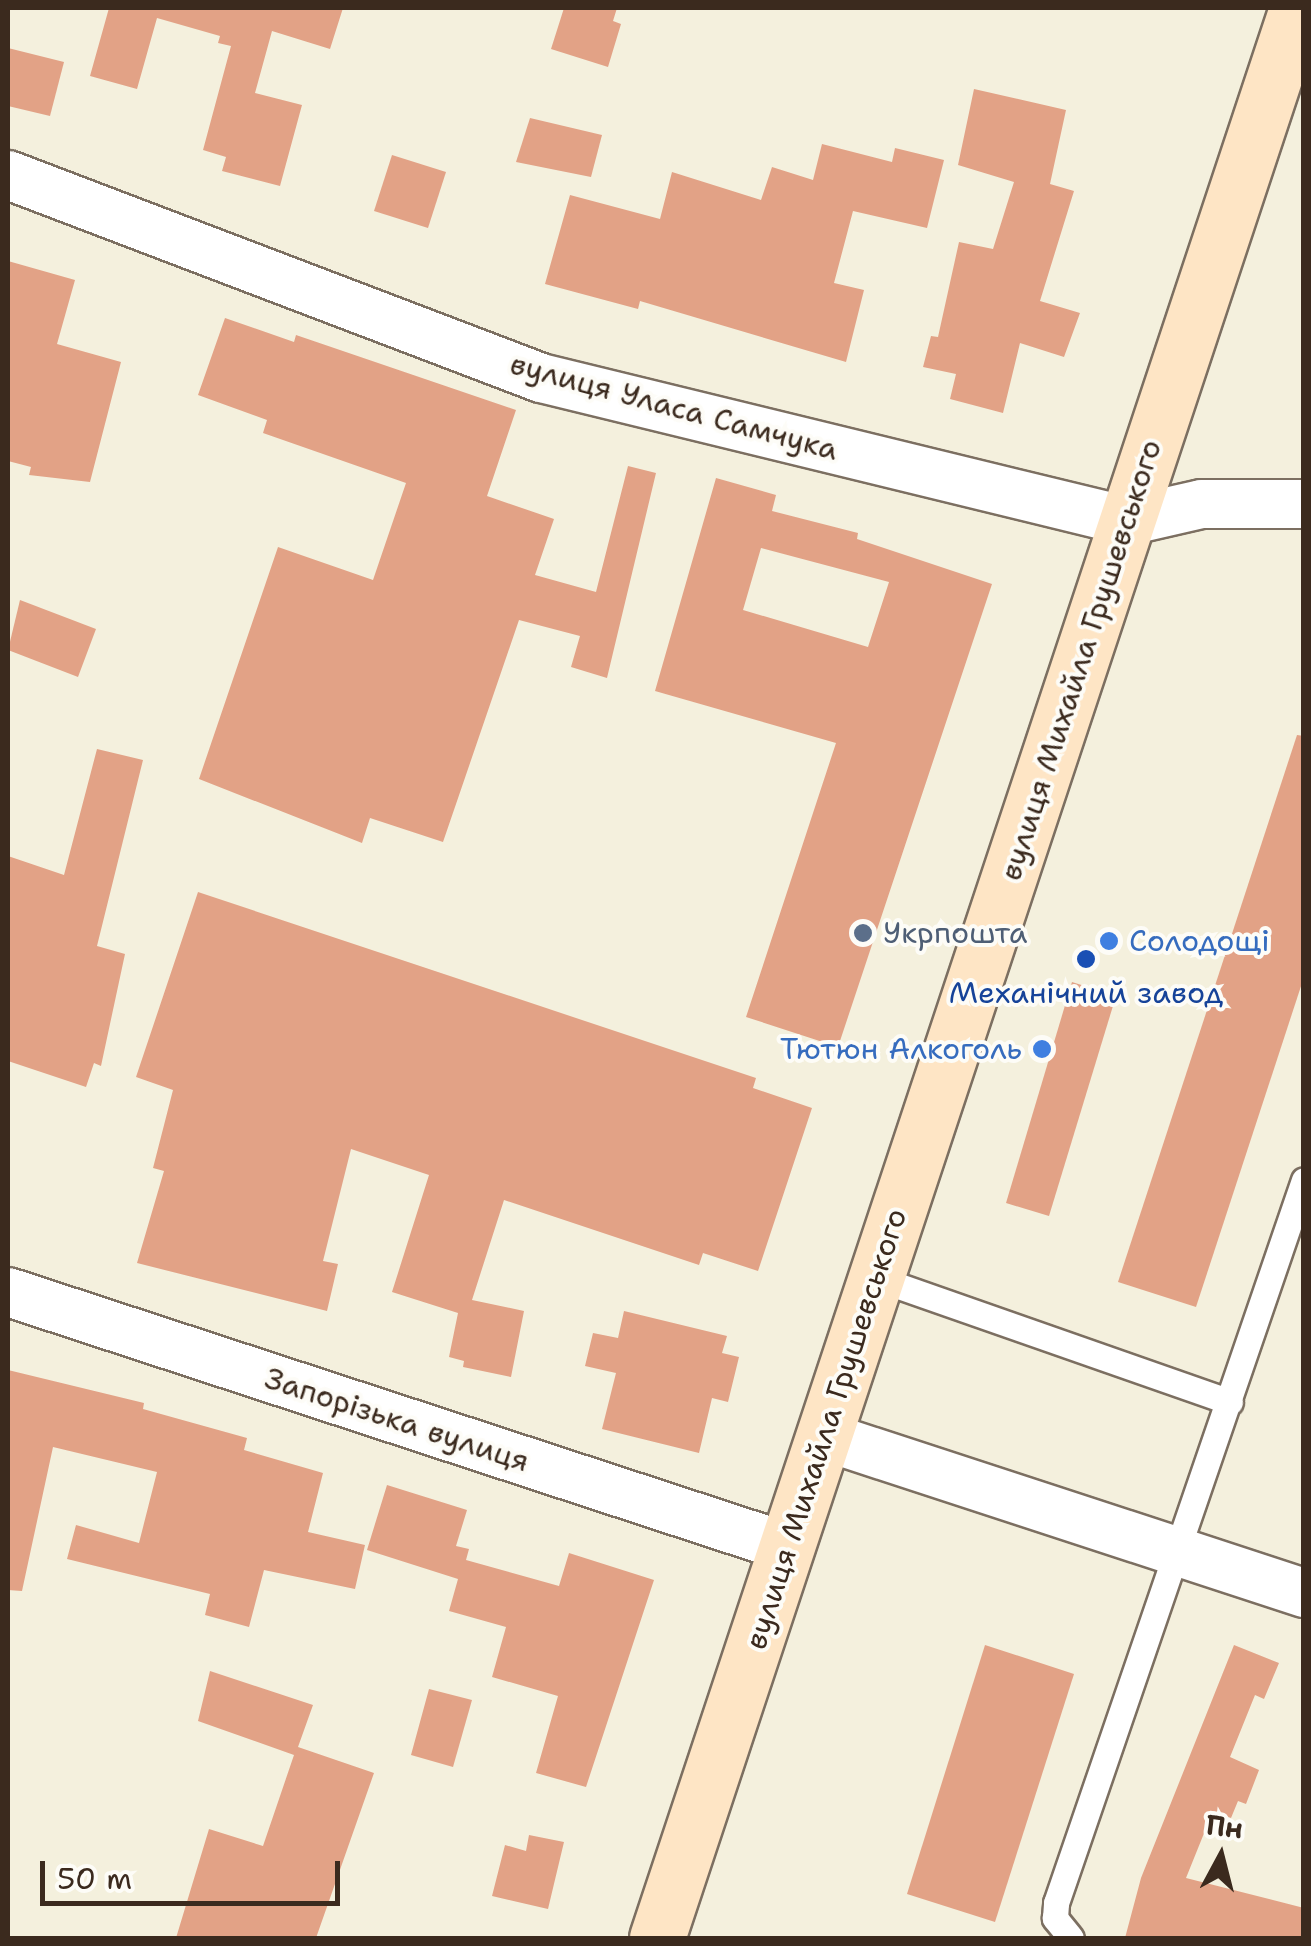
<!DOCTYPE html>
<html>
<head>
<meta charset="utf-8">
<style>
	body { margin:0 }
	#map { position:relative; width:1311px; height:1946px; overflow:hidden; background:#f4f0dd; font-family:"Shantell Sans",sans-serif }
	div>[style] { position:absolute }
	.building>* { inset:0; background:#e2a286 }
	.roads { filter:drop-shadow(2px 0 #7c6f61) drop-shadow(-2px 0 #7c6f61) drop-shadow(0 2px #7c6f61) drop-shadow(0 -2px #7c6f61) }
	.service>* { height:25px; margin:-12.5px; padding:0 12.5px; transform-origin:12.5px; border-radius:12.5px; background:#fff }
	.minor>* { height:48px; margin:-24px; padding:0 24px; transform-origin:24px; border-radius:24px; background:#fff }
	.secondary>* { height:55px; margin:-27.5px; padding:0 27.5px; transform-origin:27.5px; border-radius:27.5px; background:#fee5c5 }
	.dots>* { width:28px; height:28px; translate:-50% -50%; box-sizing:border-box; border:5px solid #fdfcf7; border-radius:50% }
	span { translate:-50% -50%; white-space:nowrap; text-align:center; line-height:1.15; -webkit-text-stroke:8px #fdfcf7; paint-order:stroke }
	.street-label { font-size:30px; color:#3b2a1e }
	.service-label { font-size:30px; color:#4e5e75 }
	.left { translate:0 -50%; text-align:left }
	.shop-label { font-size:30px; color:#366cbe }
	.right { translate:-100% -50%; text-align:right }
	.transit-label { font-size:30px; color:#164399 }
	.frame { position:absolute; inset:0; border:10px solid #3b2a1e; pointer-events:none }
	.north { position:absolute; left:1171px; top:1806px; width:100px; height:100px; -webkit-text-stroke:8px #fdfcf7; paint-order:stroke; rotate:7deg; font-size:28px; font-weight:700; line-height:40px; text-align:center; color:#3b2a1e }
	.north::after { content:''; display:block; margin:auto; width:35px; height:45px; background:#3b2a1e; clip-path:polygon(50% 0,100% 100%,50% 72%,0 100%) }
	.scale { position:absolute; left:40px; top:1861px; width:300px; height:45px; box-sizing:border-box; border:5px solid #3b2a1e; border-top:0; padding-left:12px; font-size:30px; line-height:35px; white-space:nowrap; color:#3b2a1e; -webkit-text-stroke:8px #fdfcf7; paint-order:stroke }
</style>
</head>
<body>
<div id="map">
	<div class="building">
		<div style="clip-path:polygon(109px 8px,343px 8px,330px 49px,272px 31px,255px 93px,302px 105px,280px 186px,222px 171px,226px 157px,203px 150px,231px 46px,218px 43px,220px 36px,157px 18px,137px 89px,90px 76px)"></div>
		<div style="clip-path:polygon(564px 8px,617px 8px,613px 21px,621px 24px,608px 67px,551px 49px)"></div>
		<div style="clip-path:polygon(8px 48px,64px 62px,50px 116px,8px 106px)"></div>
		<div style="clip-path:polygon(974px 89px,1066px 110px,1050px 184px,1074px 191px,1040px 301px,1080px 313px,1064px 357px,1020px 343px,1003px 413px,950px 399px,956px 374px,923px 367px,931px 336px,938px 337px,959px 242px,993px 249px,1014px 182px,958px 165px)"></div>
		<div style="clip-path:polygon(530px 118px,602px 135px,591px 177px,516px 162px)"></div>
		<div style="clip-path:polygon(822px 144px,892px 162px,895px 148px,944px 160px,927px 228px,853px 211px,834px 283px,864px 290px,846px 362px,640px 301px,638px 309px,545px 284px,570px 195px,660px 219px,672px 172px,761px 200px,772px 167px,813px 180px)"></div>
		<div style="clip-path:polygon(392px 155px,446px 172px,428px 228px,374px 211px)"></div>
		<div style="clip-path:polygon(8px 261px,75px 280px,57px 344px,121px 362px,90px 482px,29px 475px,31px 467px,8px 461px)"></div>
		<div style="clip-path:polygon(225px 318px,294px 342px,296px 335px,516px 410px,487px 496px,554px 519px,535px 575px,596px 592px,628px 466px,656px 473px,607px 678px,571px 667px,580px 636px,519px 620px,443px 842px,370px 818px,362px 843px,199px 779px,278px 547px,373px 580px,406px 483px,263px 433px,267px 420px,198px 395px)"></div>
		<div style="clip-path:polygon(evenodd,716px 478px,776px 495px,772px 511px,858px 533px,857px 539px,992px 584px,838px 1047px,746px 1017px,836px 743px,655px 691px,716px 478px,761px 548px,889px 582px,868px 647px,743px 610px,761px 548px)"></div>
		<div style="clip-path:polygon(20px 600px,96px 629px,78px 677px,8px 650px)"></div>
		<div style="clip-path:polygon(1297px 735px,1304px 736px,1304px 977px,1196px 1307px,1118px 1282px)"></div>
		<div style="clip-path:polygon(97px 749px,143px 760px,97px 946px,125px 954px,101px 1066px,94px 1063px,86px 1087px,8px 1061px,8px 856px,64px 875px)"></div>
		<div style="clip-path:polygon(198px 892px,756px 1078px,753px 1088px,812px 1108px,758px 1271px,703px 1253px,699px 1265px,504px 1200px,472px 1300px,524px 1311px,511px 1377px,463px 1367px,464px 1361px,449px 1357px,458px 1313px,392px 1292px,429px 1175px,351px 1149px,323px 1261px,338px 1264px,327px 1311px,137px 1263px,164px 1171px,153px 1168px,173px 1090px,136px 1077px)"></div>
		<div style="clip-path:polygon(1072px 982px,1116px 996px,1049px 1216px,1006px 1203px)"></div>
		<div style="clip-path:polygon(624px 1311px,727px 1336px,722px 1353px,739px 1357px,728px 1402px,712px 1398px,699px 1453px,602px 1429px,616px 1373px,585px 1366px,593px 1333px,618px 1338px)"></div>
		<div style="clip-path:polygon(8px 1370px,144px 1403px,143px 1409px,247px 1438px,244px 1450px,323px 1473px,308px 1532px,365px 1545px,355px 1589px,264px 1570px,249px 1627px,205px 1615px,210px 1594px,67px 1559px,76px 1525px,139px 1543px,157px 1472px,53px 1447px,22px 1591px,8px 1590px)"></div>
		<div style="clip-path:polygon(387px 1485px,467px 1510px,456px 1546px,469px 1549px,466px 1560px,559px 1586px,569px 1553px,654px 1580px,586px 1787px,536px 1773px,558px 1696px,492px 1677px,506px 1627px,449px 1611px,458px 1579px,367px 1550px)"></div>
		<div style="clip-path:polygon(985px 1645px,1074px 1674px,995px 1922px,907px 1894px)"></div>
		<div style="clip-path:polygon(1234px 1645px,1279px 1663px,1264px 1699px,1255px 1695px,1230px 1757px,1259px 1770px,1246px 1804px,1238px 1801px,1231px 1818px,1213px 1811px,1186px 1878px,1304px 1908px,1304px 1938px,1125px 1938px,1141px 1878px)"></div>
		<div style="clip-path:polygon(210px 1671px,313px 1705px,298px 1747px,374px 1773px,316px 1938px,176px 1938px,209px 1829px,263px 1846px,294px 1755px,198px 1721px)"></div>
		<div style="clip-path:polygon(429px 1689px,472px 1700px,453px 1767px,411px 1755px)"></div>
		<div style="clip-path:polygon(529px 1835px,564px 1842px,548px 1909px,492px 1896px,505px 1845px,526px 1851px)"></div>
	</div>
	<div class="roads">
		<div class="service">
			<div style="left:876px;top:1278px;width:375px;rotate:19.3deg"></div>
			<div style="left:1071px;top:1938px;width:26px;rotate:-129deg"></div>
			<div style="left:1055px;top:1918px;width:15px;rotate:-86deg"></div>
			<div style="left:1056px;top:1903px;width:764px;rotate:-71.07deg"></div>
		</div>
		<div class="minor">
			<div style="left:8px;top:175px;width:570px;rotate:20.85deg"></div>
			<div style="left:541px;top:378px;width:603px;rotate:13.71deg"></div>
			<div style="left:1127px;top:521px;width:77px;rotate:-12.8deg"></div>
			<div style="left:1202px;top:504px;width:102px"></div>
			<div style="left:8px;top:1292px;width:820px;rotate:18.13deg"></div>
			<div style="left:824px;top:1436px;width:505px;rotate:18.11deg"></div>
		</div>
		<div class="secondary">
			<div style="left:657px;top:1938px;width:2033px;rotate:-71.65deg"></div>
		</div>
	</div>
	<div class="dots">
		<div style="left:863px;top:933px;background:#5c6f8a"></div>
		<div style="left:1109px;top:941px;background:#3f7fe0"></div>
		<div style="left:1086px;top:959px;background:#1a4fb4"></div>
		<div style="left:1042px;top:1049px;background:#3f7fe0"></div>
	</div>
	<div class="street-label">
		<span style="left:674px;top:407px;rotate:15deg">вулиця Уласа Самчука</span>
		<span style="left:1081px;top:660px;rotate:-72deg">вулиця Михайла Грушевського</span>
		<span style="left:397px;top:1420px;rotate:18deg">Запорізька вулиця</span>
		<span style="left:826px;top:1429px;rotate:-72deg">вулиця Михайла Грушевського</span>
	</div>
	<div class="service-label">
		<span class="left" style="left:883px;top:933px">Укрпошта</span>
	</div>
	<div class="shop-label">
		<span class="left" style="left:1129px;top:941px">Солодощі</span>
		<span class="right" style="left:1022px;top:1049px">Тютюн Алкоголь</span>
	</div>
	<div class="transit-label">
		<span style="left:1086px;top:993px">Механічний завод</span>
	</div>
	<div class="frame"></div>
	<div class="north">Пн</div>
	<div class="scale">50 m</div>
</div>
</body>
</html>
